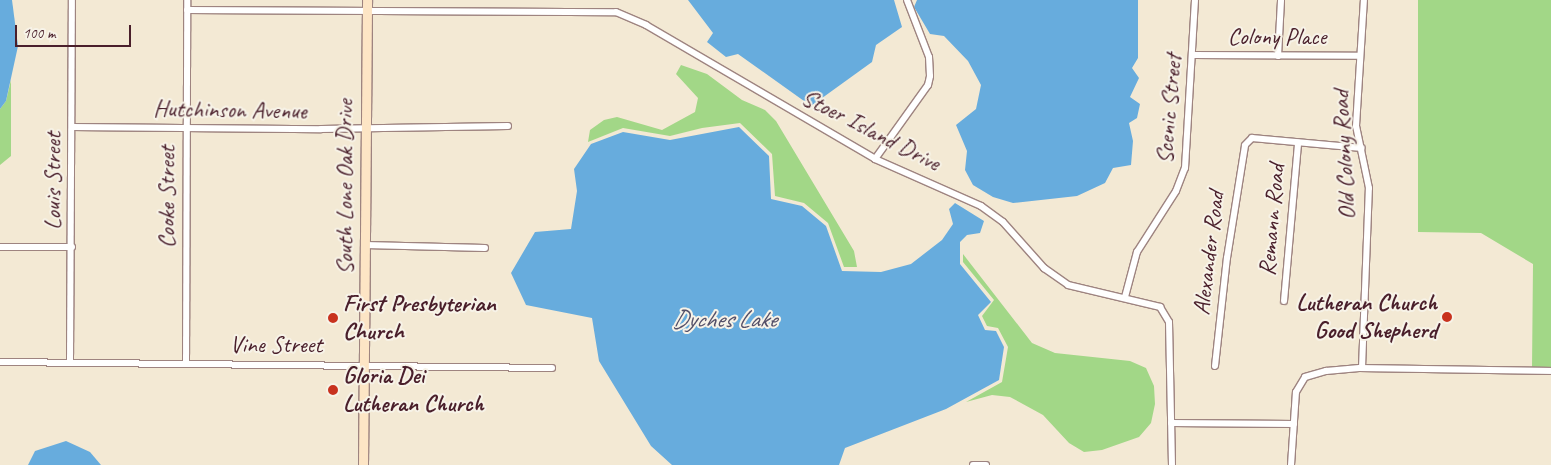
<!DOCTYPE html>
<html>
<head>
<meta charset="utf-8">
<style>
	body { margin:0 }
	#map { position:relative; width:1551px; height:465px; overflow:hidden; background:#f3e9d4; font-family:Caveat,sans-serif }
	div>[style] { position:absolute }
	.green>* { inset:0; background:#a2d787 }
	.water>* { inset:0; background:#67acdd }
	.roads { filter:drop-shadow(1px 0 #9e8480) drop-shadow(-1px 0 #9e8480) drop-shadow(0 1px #9e8480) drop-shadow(0 -1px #9e8480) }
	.street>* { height:6px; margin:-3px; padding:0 3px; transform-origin:3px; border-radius:3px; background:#fff }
	.secondary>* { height:9px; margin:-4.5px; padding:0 4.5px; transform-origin:4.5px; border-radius:4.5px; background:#fde5c5 }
	.dots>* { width:14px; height:14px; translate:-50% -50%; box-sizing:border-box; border:2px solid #f7f3e8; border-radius:50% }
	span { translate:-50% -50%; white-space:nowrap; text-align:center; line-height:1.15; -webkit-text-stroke:4px #f7f3e8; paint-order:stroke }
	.street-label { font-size:24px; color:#4a1f2b }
	.poi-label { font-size:24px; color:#4a1f2b; font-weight:700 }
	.right { translate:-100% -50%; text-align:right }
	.left { translate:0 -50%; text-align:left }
	.water-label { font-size:25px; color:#545069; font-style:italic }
	.scale { position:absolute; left:15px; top:25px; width:116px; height:22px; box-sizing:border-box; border:2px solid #4a1f2b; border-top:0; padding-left:6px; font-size:15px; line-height:18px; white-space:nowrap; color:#4a1f2b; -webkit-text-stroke:4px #f7f3e8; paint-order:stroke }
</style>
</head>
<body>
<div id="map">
	<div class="green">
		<div style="clip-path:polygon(1418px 0,1551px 0,1551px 368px,1532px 368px,1533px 264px,1481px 233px,1418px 232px)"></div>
		<div style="clip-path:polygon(681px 65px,707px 74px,742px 100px,765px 110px,776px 121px,854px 251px,857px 267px,844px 267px,828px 223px,804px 203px,775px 196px,772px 154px,740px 123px,702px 128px,670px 136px,623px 128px,588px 142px,590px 130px,604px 120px,617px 117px,662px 130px,695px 112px,698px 98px,676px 74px)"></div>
		<div style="clip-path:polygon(11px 80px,11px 156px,0 165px,0 109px,6px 101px)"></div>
		<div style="clip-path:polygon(963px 254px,1032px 343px,1055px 353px,1130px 361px,1146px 368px,1154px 386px,1155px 404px,1151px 423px,1139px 437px,1102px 450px,1084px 452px,1069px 443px,1043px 415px,1010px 397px,992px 395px,966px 402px,1002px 382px,1008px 347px,998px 328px,987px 326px,982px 316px,994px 300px,963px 262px)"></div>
	</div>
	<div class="water">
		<div style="clip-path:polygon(0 0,12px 0,18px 46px,6px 101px,0 109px)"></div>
		<div style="clip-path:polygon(688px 0,894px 0,902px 27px,876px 45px,872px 62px,811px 106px,738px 54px,726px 57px,707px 42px,713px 33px)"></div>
		<div style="clip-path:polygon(917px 0,1138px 0,1138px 58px,1132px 68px,1139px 78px,1130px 97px,1140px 104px,1137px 118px,1129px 123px,1133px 141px,1131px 165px,1113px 168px,1105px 183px,1077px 196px,1013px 203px,993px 197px,973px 185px,965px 170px,967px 151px,956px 125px,976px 109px,981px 85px,968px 61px,944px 36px,930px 34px,914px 7px)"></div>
		<div style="clip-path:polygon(739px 127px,769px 156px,771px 199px,802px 206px,826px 226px,842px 271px,881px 272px,911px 264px,942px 240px,953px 224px,949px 209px,955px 203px,984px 221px,980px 233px,967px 235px,960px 242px,960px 264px,991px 302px,978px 315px,985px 330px,996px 331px,1004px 347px,999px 380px,946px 409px,845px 448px,839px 465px,672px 465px,651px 446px,599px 361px,592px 318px,526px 305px,511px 273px,535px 232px,571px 229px,577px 191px,574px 169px,591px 144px,623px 132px,670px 140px)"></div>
		<div style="clip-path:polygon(66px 441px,90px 452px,101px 465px,28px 465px,35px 451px)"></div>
	</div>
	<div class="roads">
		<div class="street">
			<div style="left:187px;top:10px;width:429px;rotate:0.3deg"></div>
			<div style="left:616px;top:12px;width:33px;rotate:23deg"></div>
			<div style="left:646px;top:25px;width:265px;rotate:30.3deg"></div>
			<div style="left:875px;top:159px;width:116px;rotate:23.9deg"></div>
			<div style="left:981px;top:206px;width:27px;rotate:36deg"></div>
			<div style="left:1003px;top:222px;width:62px;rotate:48.3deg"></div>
			<div style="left:1044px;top:268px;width:29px;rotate:35deg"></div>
			<div style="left:1068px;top:285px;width:95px;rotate:13.4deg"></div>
			<div style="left:1160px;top:307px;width:17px;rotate:59deg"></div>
			<div style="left:1169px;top:322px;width:143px;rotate:88.8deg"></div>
			<div style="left:1193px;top:55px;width:167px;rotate:0.3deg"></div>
			<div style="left:1278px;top:56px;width:56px;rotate:-86.9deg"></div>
			<div style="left:72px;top:127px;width:249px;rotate:0.5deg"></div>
			<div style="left:321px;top:129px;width:187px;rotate:-0.9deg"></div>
			<div style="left:875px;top:159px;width:91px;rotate:-54.4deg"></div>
			<div style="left:928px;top:85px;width:9px;rotate:-77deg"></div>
			<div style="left:930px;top:76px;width:19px;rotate:-93deg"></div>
			<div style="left:929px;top:57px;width:61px;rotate:-111.1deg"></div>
			<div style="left:365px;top:245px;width:120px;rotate:1.4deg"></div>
			<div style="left:0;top:247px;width:72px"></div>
			<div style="left:1125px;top:297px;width:47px;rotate:-75.1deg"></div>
			<div style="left:1137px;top:252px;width:72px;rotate:-57.4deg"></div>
			<div style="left:1176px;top:191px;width:25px;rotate:-69deg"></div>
			<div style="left:1185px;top:168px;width:168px;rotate:-86.6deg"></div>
			<div style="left:1284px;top:301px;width:159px;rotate:-84.9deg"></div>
			<div style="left:0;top:362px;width:552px;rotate:0.62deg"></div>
			<div style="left:70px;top:362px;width:362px;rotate:-89.7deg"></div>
			<div style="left:186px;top:363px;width:363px;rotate:-89.8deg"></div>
			<div style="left:1215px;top:366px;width:109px;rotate:-83.7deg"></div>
			<div style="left:1227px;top:258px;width:114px;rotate:-80.9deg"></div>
			<div style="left:1245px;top:145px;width:10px;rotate:-45deg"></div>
			<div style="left:1252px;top:138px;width:110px;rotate:5.2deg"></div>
			<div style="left:1362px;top:368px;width:180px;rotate:-87.8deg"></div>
			<div style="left:1369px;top:188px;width:63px;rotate:-101.8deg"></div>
			<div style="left:1356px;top:126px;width:126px;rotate:-86.4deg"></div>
			<div style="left:1171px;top:423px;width:123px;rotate:0.5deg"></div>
			<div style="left:973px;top:465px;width:13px"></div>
			<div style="left:1291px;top:465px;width:73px;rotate:-86.1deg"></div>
			<div style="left:1296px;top:392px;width:17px;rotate:-59deg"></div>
			<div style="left:1305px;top:377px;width:22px;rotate:-16deg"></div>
			<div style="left:1326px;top:371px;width:36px;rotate:-5deg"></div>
			<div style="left:1362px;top:368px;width:189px;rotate:0.9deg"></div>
		</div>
		<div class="secondary">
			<div style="left:363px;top:465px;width:465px;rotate:-89.5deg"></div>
		</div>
	</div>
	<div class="dots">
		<div style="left:1447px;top:317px;background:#c8321e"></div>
		<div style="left:333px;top:318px;background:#c8321e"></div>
		<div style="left:333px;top:390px;background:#c8321e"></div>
	</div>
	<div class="street-label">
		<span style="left:1277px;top:37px">Colony Place</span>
		<span style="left:1169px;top:109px;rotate:-85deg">Scenic Street</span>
		<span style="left:230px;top:110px;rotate:1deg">Hutchinson Avenue</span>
		<span style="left:871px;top:130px;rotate:27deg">Stoer Island Drive</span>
		<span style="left:1344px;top:155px;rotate:-93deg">Old Colony Road</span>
		<span style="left:53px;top:181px;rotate:-90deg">Louis Street</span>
		<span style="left:345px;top:187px;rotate:-90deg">South Lone Oak Drive</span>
		<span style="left:167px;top:197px;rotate:-90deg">Cooke Street</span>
		<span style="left:1272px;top:220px;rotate:-85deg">Remann Road</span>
		<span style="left:1209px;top:253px;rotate:-83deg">Alexander Road</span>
		<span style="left:276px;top:345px">Vine Street</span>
	</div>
	<div class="poi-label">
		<span class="right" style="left:1437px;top:317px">Lutheran Church<br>Good Shepherd</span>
		<span class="left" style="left:343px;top:318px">First Presbyterian<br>Church</span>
		<span class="left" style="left:343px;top:390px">Gloria Dei<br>Lutheran Church</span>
	</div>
	<div class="water-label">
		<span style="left:724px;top:319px">Dyches Lake</span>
	</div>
	<div class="scale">100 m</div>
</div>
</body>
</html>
